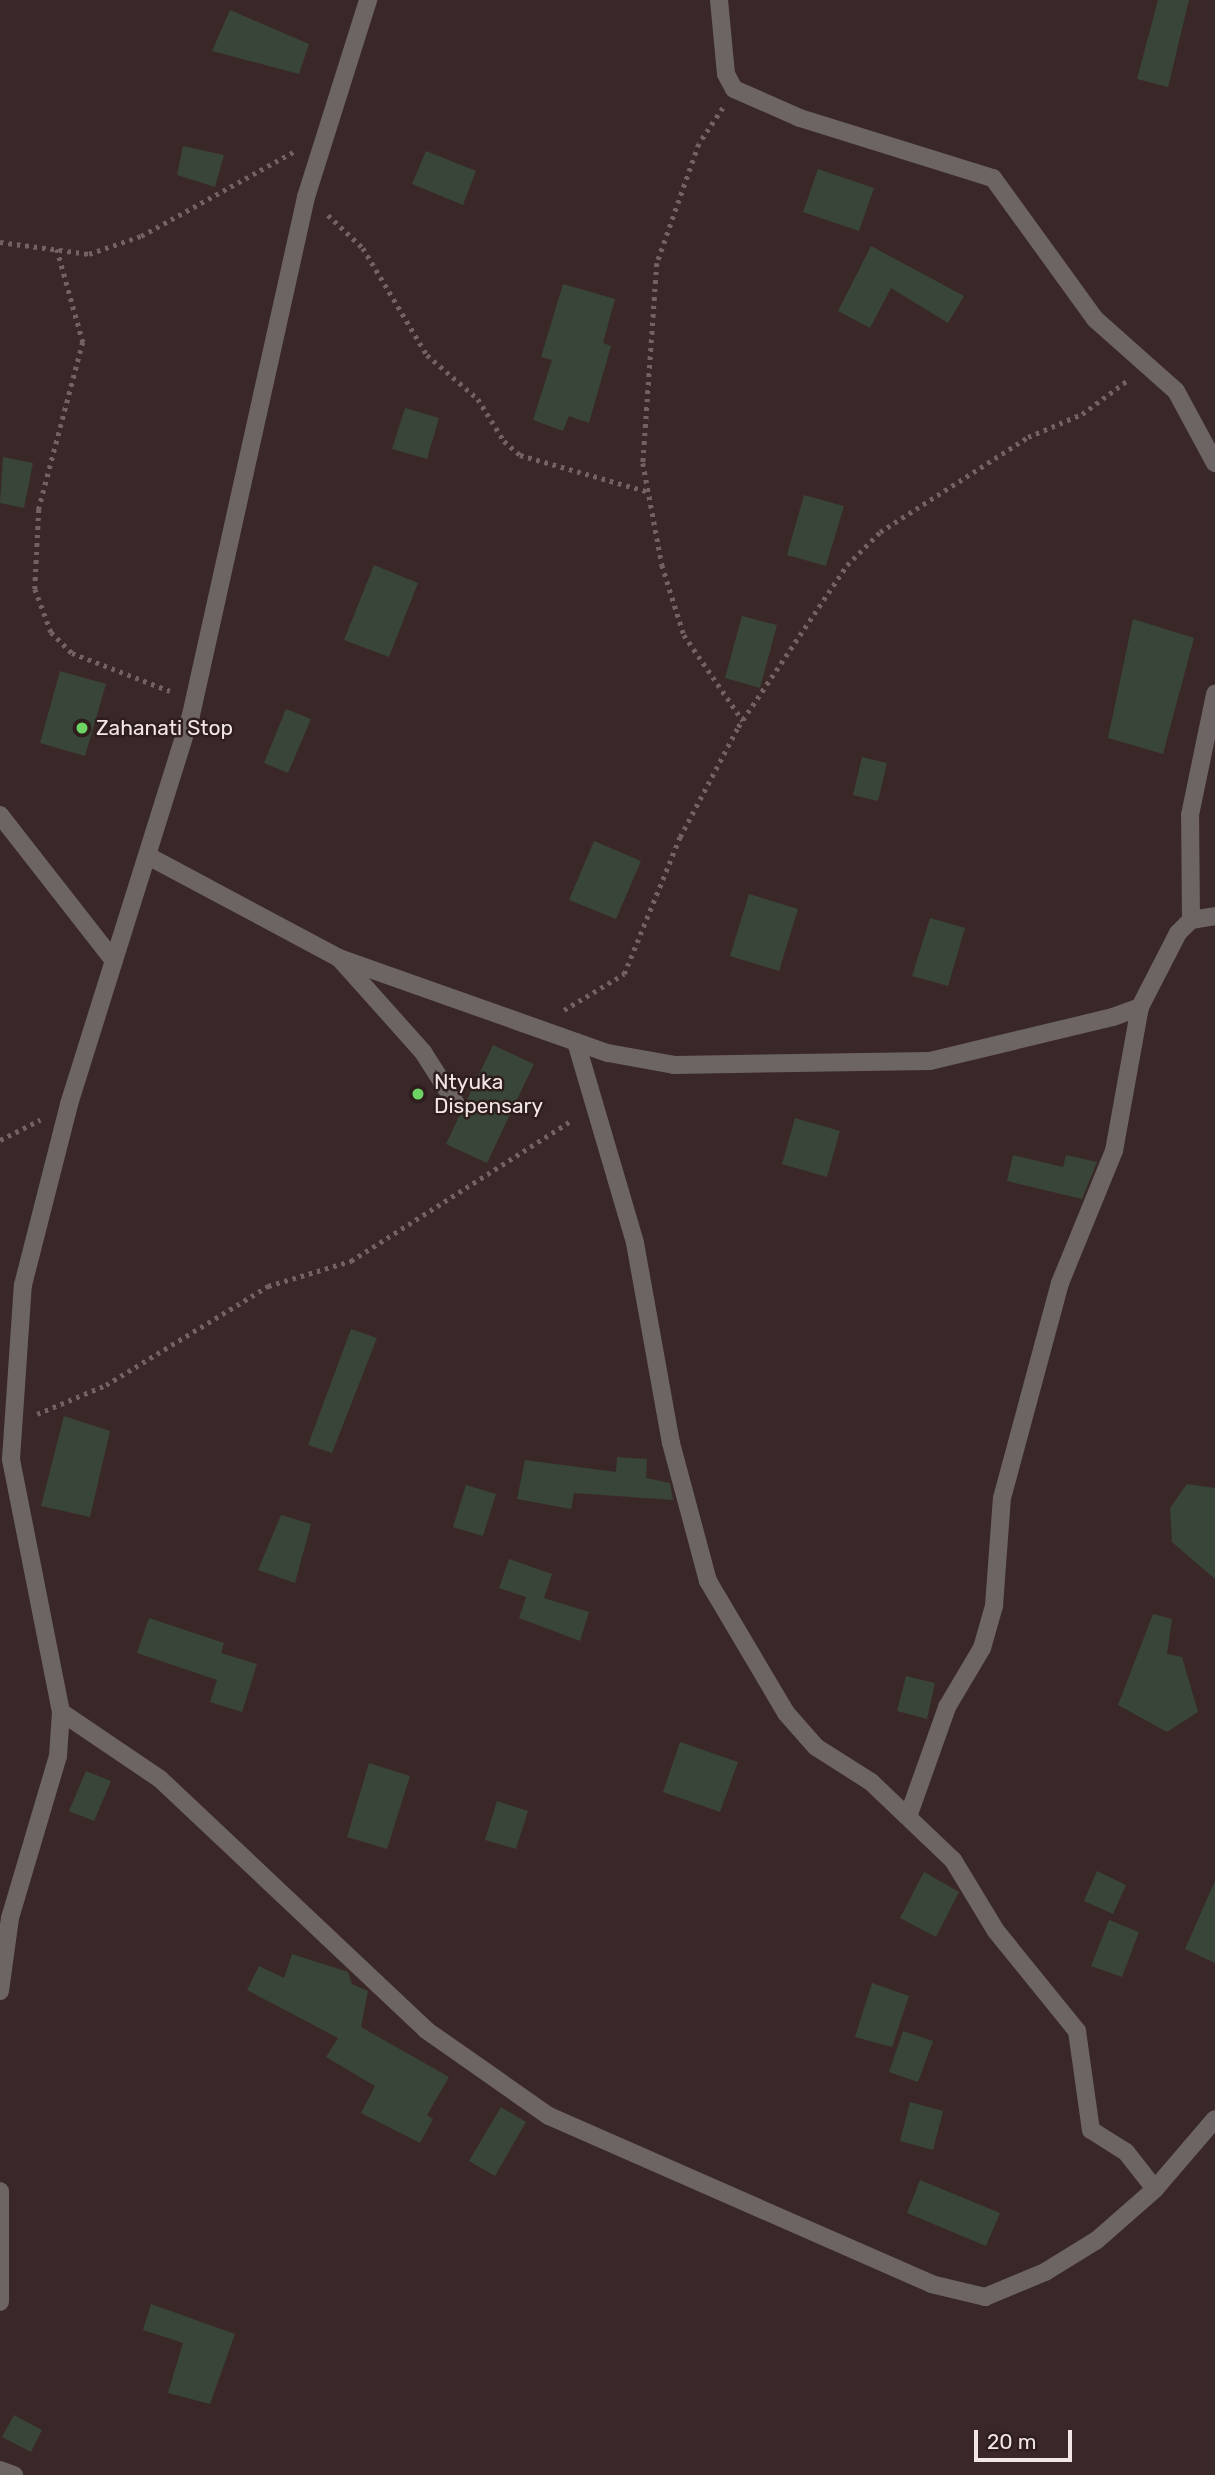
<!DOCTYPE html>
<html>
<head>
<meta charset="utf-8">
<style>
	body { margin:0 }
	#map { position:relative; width:1215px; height:2475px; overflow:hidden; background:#392827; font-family:Rubik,sans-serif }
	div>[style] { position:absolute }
	.building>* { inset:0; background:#3a4539 }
	.path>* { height:4.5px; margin-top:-2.25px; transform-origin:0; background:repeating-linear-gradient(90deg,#726362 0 3.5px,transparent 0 8.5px) }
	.lane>* { height:18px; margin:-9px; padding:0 9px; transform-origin:9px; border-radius:9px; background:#6d6464 }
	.street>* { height:18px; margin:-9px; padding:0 9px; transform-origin:9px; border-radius:9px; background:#6d6464 }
	.dots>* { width:19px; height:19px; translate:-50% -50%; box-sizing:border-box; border:4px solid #2e1e1e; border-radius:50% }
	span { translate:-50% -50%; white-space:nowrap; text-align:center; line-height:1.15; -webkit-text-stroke:5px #2e1e1e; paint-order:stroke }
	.poi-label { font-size:21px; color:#f3e7e6 }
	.left { translate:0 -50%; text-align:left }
	.scale { position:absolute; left:974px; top:2430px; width:98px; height:32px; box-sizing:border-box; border:4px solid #f3e7e6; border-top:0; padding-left:9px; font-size:21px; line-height:24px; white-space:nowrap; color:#f3e7e6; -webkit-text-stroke:5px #2e1e1e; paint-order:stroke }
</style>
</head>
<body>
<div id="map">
	<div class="building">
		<div style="clip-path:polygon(1158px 0,1189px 0,1168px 87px,1137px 79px)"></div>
		<div style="clip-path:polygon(230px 10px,309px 44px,299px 74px,212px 51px)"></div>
		<div style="clip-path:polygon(183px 146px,224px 155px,215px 187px,177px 175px)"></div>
		<div style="clip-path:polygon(426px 151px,476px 171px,463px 205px,412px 184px)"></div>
		<div style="clip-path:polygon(818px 169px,874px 188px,859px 231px,803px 212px)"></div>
		<div style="clip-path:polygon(871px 246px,964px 296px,948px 323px,891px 288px,870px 328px,838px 311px)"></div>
		<div style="clip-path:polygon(563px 284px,615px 299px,603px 343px,611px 346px,589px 423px,569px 416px,563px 431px,533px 420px,552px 360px,541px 357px)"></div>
		<div style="clip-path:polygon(405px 408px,439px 418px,427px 459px,392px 449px)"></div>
		<div style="clip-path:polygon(3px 457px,33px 463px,24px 508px,0 503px)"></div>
		<div style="clip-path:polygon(804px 495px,844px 506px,826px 566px,787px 555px)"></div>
		<div style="clip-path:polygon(374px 565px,418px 583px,389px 657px,344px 640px)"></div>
		<div style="clip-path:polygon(742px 616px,777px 625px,760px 688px,725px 678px)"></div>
		<div style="clip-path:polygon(1133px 619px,1194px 638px,1163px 754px,1108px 738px)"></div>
		<div style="clip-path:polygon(60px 671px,106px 684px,85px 756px,40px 743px)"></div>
		<div style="clip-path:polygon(286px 709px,311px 719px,288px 773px,264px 763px)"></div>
		<div style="clip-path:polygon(862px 757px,887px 763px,878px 801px,853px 795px)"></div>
		<div style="clip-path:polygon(594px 841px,641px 861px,616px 919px,569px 900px)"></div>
		<div style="clip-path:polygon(749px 894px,798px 909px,779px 971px,730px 956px)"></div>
		<div style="clip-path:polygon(930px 918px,965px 928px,948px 986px,912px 976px)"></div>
		<div style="clip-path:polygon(493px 1045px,534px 1064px,487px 1163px,446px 1144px)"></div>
		<div style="clip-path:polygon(795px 1118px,840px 1131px,827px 1177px,782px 1164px)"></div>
		<div style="clip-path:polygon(1013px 1155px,1063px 1167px,1066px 1155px,1097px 1162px,1082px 1199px,1007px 1181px)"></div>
		<div style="clip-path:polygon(351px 1329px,377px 1338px,332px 1453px,308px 1445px)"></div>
		<div style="clip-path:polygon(64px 1416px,110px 1431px,90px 1517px,41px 1506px)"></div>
		<div style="clip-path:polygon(617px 1457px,647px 1459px,646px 1478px,670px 1483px,673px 1500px,574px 1493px,571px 1509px,517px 1499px,525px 1460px,616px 1472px)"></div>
		<div style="clip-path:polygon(1187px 1484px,1215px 1488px,1215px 1579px,1172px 1542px,1170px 1508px)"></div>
		<div style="clip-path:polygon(466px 1485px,496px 1494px,483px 1536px,453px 1527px)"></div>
		<div style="clip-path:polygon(281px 1515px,311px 1524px,295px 1583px,258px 1570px)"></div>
		<div style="clip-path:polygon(509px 1559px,552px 1574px,544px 1598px,589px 1612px,580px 1641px,519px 1618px,526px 1597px,499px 1588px)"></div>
		<div style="clip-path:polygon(1153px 1614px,1172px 1619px,1167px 1654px,1182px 1657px,1198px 1712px,1167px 1732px,1118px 1705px)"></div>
		<div style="clip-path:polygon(149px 1618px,224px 1643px,221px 1653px,257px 1664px,242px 1712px,210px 1702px,217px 1680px,137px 1653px)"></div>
		<div style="clip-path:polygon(906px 1676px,935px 1683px,927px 1719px,897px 1711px)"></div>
		<div style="clip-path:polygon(680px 1742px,738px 1762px,720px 1812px,663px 1792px)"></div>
		<div style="clip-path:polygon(369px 1763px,410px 1776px,387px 1849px,347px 1837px)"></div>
		<div style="clip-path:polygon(86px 1771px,111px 1781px,94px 1821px,69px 1811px)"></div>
		<div style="clip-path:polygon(497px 1801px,528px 1811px,516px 1849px,485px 1840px)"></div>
		<div style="clip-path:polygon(1097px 1871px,1126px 1885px,1113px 1914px,1084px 1901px)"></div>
		<div style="clip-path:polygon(924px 1872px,959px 1892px,936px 1937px,900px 1918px)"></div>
		<div style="clip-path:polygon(1215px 1881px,1215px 1963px,1185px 1949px)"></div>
		<div style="clip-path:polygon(1109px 1920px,1139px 1932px,1122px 1977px,1091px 1966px)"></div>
		<div style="clip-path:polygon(292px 1954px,348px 1972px,352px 1984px,368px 1991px,361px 2027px,449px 2077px,427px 2115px,433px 2119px,420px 2143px,361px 2113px,375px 2086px,326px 2057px,338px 2038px,247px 1990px,259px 1966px,284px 1978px)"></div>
		<div style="clip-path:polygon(872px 1983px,909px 1996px,892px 2047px,855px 2037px)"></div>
		<div style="clip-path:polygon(903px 2031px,933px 2041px,918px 2082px,889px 2072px)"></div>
		<div style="clip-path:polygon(910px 2102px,943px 2111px,933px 2150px,900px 2141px)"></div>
		<div style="clip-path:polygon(501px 2107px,526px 2122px,495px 2176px,469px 2161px)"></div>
		<div style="clip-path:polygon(920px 2180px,1000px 2213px,986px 2246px,907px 2213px)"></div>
		<div style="clip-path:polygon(151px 2304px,235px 2334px,210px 2404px,168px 2393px,183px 2343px,143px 2330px)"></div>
		<div style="clip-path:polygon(14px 2415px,42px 2430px,31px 2452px,2px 2437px)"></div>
	</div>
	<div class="path">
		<div style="left:723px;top:108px;width:43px;rotate:123.7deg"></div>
		<div style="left:699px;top:144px;width:126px;rotate:109.4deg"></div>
		<div style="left:657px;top:263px;width:200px;rotate:94deg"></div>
		<div style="left:643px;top:463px;width:104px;rotate:79.4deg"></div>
		<div style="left:662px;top:565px;width:73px;rotate:72.6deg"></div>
		<div style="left:684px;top:635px;width:104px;rotate:55.5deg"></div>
		<div style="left:328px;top:215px;width:48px;rotate:43.3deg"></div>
		<div style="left:363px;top:248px;width:125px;rotate:59.1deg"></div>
		<div style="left:427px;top:355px;width:67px;rotate:40.8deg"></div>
		<div style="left:478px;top:399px;width:49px;rotate:58.2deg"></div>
		<div style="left:504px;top:441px;width:21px;rotate:41deg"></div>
		<div style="left:520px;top:455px;width:134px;rotate:16deg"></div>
		<div style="left:0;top:242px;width:90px;rotate:7.7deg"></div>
		<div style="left:89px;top:254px;width:55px;rotate:-19.1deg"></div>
		<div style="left:141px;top:236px;width:176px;rotate:-28.9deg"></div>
		<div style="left:57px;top:249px;width:97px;rotate:74.4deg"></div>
		<div style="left:83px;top:342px;width:173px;rotate:104.8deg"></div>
		<div style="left:39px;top:509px;width:80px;rotate:92.9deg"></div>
		<div style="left:35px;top:589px;width:46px;rotate:69.6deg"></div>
		<div style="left:51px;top:632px;width:30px;rotate:45deg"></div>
		<div style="left:72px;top:653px;width:105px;rotate:21.2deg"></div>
		<div style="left:564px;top:1010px;width:70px;rotate:-31deg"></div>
		<div style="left:624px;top:974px;width:148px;rotate:-67.8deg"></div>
		<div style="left:680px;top:837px;width:124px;rotate:-62.2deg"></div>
		<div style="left:738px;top:727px;width:195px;rotate:-56.1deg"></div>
		<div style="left:847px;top:565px;width:47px;rotate:-45deg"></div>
		<div style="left:880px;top:532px;width:176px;rotate:-32.7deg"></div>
		<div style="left:1028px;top:437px;width:59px;rotate:-23.1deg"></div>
		<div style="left:1082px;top:414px;width:57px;rotate:-36.5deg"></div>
		<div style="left:0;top:1140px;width:45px;rotate:-26.6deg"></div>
		<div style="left:37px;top:1414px;width:75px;rotate:-22.8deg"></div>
		<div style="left:106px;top:1385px;width:190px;rotate:-31.4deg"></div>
		<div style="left:268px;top:1286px;width:87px;rotate:-16.8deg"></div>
		<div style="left:351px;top:1261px;width:262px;rotate:-32.5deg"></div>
	</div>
	<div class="lane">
		<div style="left:339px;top:958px;width:126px;rotate:48.2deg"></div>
		<div style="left:423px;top:1052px;width:62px;rotate:57.6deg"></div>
	</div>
	<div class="street">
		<div style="left:719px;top:0;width:74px;rotate:84.6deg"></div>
		<div style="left:726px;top:74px;width:17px;rotate:62deg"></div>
		<div style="left:734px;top:89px;width:72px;rotate:23.7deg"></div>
		<div style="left:800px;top:118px;width:202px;rotate:17.3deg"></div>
		<div style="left:993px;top:178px;width:174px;rotate:54.1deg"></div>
		<div style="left:1095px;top:319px;width:108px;rotate:41.6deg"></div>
		<div style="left:1176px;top:391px;width:82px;rotate:61.6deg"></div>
		<div style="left:0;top:815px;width:185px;rotate:52deg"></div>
		<div style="left:148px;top:856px;width:217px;rotate:28.1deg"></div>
		<div style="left:339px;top:958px;width:285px;rotate:19.5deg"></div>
		<div style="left:608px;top:1053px;width:67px;rotate:10.3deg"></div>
		<div style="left:674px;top:1065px;width:256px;rotate:-0.9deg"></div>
		<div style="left:930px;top:1061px;width:188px;rotate:-13.5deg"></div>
		<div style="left:1113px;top:1017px;width:29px;rotate:-20deg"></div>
		<div style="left:1140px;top:1007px;width:83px;rotate:-62.8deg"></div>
		<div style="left:1178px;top:933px;width:18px;rotate:-45deg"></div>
		<div style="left:1191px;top:920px;width:24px;rotate:-9deg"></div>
		<div style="left:1191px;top:920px;width:105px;rotate:-90.5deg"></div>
		<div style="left:1190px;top:815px;width:124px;rotate:-78.3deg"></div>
		<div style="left:576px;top:1042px;width:209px;rotate:73.6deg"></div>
		<div style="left:635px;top:1243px;width:203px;rotate:79.8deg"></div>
		<div style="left:671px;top:1443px;width:143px;rotate:75deg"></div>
		<div style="left:708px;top:1581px;width:153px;rotate:59.4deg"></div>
		<div style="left:786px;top:1713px;width:45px;rotate:48.6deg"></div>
		<div style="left:816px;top:1747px;width:65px;rotate:32.5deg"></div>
		<div style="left:871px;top:1782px;width:113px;rotate:43.6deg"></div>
		<div style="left:953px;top:1860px;width:83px;rotate:58.8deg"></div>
		<div style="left:996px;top:1931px;width:129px;rotate:51deg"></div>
		<div style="left:1077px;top:2031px;width:100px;rotate:82deg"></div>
		<div style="left:1091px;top:2130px;width:41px;rotate:32.2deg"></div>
		<div style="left:1126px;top:2152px;width:47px;rotate:51.9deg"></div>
		<div style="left:61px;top:1712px;width:120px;rotate:34.1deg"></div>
		<div style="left:160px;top:1779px;width:366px;rotate:43.3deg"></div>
		<div style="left:426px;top:2030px;width:150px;rotate:35deg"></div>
		<div style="left:549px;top:2116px;width:417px;rotate:23.7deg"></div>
		<div style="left:931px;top:2284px;width:56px;rotate:13.5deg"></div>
		<div style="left:985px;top:2297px;width:65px;rotate:-22.6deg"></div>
		<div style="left:1045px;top:2272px;width:61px;rotate:-31.6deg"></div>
		<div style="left:1097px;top:2240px;width:77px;rotate:-41.3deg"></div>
		<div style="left:1155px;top:2189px;width:92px;rotate:-49.4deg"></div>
		<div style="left:909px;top:1814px;width:114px;rotate:-70.4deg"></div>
		<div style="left:947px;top:1707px;width:69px;rotate:-59.3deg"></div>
		<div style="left:982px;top:1648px;width:44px;rotate:-74.1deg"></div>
		<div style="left:994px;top:1606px;width:108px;rotate:-85.8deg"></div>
		<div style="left:1002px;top:1498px;width:223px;rotate:-74.9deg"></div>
		<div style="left:1060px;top:1283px;width:143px;rotate:-67.8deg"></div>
		<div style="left:1114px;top:1151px;width:146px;rotate:-79.8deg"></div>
		<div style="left:0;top:1991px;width:74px;rotate:-82.2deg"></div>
		<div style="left:10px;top:1918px;width:169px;rotate:-73.5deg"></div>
		<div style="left:58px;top:1756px;width:44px;rotate:-86.1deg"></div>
		<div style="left:61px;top:1712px;width:258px;rotate:-101.2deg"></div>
		<div style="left:11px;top:1459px;width:174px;rotate:-86.1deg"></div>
		<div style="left:23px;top:1285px;width:187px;rotate:-75.7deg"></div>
		<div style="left:69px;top:1104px;width:408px;rotate:-72.6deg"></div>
		<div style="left:191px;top:715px;width:531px;rotate:-77.48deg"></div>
		<div style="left:306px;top:197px;width:207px;rotate:-72.5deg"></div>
		<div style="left:0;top:2191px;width:111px;rotate:90deg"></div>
		<div style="left:0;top:2470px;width:15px;rotate:20deg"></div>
	</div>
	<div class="dots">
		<div style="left:82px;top:728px;background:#6dd362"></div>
		<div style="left:418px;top:1094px;background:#6dd362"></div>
	</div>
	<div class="poi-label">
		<span class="left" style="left:96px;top:728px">Zahanati Stop</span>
		<span class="left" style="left:434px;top:1094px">Ntyuka<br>Dispensary</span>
	</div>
	<div class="scale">20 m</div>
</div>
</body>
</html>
